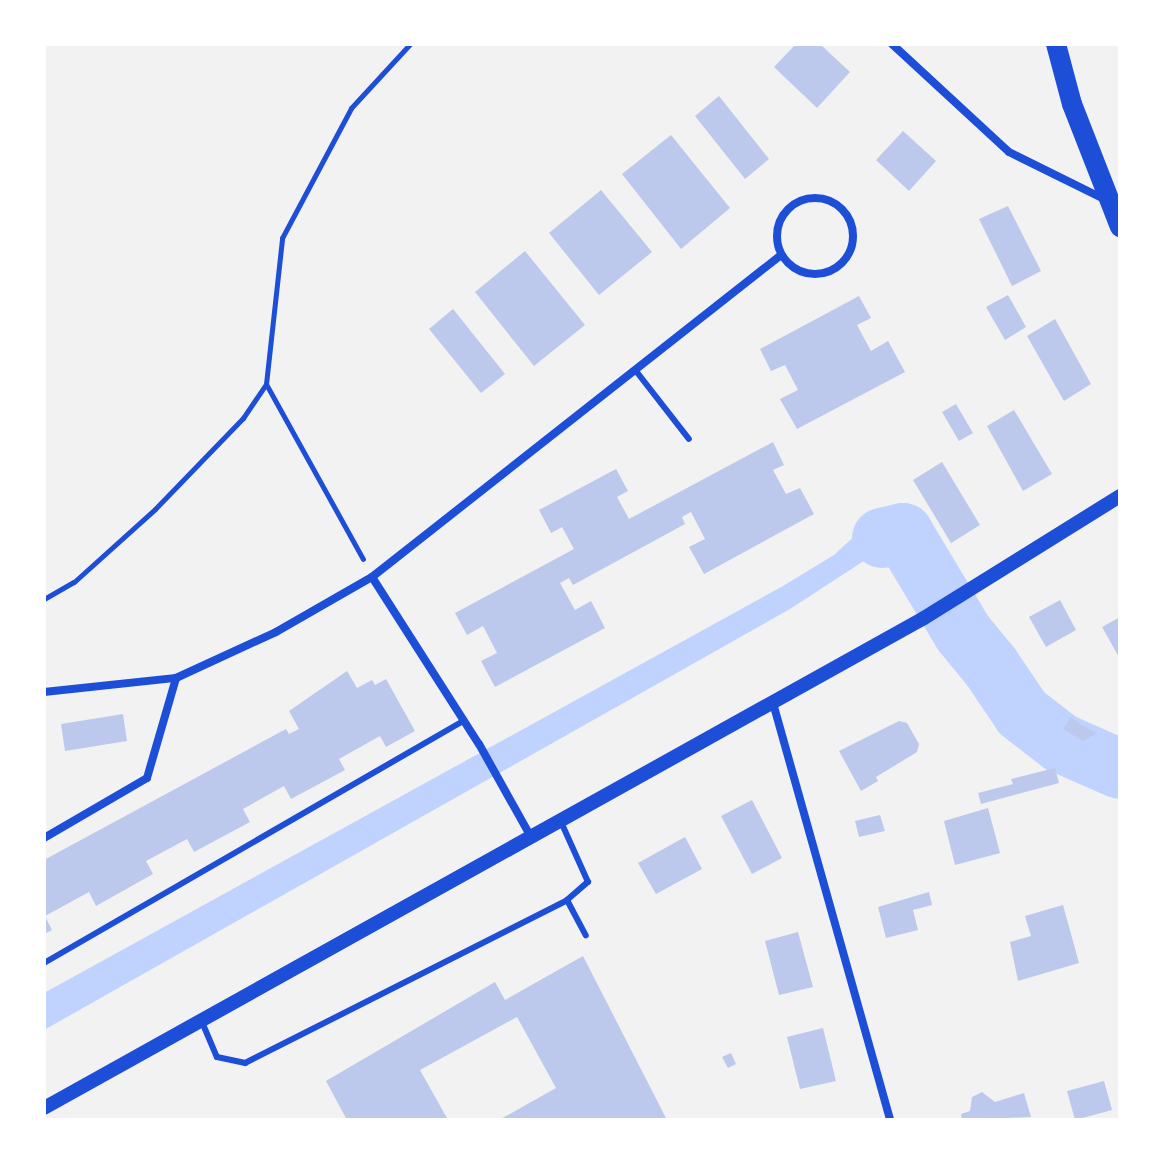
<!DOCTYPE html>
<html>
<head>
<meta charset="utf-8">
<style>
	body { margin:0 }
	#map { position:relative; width:1164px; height:1164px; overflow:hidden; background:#f2f2f2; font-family:Helvetica,sans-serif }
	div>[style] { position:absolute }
	.water>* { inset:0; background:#bfd3fe }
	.river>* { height:60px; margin:-30px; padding:0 30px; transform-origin:30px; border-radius:30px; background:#bfd3fe }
	.building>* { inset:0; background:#bdc9ec }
	.path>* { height:5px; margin:-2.5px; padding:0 2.5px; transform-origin:2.5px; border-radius:2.5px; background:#1d4ed8 }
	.service>* { height:6px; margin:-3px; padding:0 3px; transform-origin:3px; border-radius:3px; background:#1d4ed8 }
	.minor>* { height:8px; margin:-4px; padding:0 4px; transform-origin:4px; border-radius:4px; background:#1d4ed8 }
	.minor>.ring { margin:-4px; padding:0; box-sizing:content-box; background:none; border:8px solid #1d4ed8; border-radius:50% }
	.tertiary>* { height:14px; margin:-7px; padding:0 7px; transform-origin:7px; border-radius:7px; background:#1d4ed8 }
	.primary>* { height:20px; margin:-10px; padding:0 10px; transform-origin:10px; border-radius:10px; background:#1d4ed8 }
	span { translate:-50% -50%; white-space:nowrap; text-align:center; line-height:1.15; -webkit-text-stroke:6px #fff; paint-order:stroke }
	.frame { position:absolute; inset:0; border:46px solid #fff; pointer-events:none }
</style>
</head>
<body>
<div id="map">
	<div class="water">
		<div style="clip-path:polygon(906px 515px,941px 579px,923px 589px,893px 542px,790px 609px,44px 1030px,44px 993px,783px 586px,834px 555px,859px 532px,885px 527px)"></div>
		<div style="clip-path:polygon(967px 621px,1033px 705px,1083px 741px,1087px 739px,1120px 752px,1120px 781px,1048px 745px,1007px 713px,949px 632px)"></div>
	</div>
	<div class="river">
		<div style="left:882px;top:538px;width:22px;rotate:-13deg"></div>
		<div style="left:903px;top:533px;width:117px;rotate:59deg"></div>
		<div style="left:963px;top:633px;width:44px;rotate:50.5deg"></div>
		<div style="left:991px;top:667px;width:55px;rotate:56deg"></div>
		<div style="left:1022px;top:713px;width:49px;rotate:37.6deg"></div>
		<div style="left:1061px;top:743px;width:64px;rotate:23.8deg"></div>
	</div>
	<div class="building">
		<div style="clip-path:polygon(796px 44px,820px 44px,850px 72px,817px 108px,774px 67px)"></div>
		<div style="clip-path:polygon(719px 96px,769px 159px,745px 179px,695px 116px)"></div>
		<div style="clip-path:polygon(903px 131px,936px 161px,909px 191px,876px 160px)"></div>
		<div style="clip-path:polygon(671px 135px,730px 208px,681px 249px,622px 174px)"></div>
		<div style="clip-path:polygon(601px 190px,652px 252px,599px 295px,549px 233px)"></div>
		<div style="clip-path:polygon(1008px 206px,1041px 271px,1012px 286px,979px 219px)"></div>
		<div style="clip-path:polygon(525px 251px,585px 325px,534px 366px,475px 292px)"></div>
		<div style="clip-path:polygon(1008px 295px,1026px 327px,1005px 340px,986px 307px)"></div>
		<div style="clip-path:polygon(859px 296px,871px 318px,857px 325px,871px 351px,888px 341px,905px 372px,797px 429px,780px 399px,798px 390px,785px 365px,771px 371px,760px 349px)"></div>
		<div style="clip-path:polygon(453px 309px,505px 374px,481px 393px,429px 329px)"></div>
		<div style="clip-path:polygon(1055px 319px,1091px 384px,1064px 401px,1027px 336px)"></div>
		<div style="clip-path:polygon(956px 404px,973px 433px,959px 441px,942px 412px)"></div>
		<div style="clip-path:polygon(1014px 410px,1052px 474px,1023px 491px,987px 426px)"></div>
		<div style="clip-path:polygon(773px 442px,784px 465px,773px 470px,786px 494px,800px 488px,814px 514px,704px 574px,689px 547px,705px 539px,691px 512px,682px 517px,685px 524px,573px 585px,569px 578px,560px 583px,575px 610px,591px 601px,605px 628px,495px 687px,481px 661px,497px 653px,483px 626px,467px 635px,455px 613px,574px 549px,562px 527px,551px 533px,539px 510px,616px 469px,628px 491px,617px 497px,629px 519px)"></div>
		<div style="clip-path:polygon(942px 462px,980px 525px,951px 543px,913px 480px)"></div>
		<div style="clip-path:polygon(1060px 600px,1076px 630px,1046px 647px,1029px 617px)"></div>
		<div style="clip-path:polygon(1120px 617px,1120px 659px,1102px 627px)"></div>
		<div style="clip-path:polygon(347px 671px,357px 688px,372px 680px,375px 685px,386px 679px,415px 731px,386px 747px,380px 736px,339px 759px,345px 770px,291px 799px,284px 786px,243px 809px,250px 822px,194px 852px,187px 839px,146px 861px,153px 874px,96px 906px,89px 892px,45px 916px,52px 930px,44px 934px,44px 860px,286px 729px,289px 734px,299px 729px,289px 711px)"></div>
		<div style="clip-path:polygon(123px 714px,127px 741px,65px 751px,61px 724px)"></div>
		<div style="clip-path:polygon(1071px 717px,1080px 724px,1097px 733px,1083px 741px,1063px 729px)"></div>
		<div style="clip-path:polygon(899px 721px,907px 723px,919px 744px,917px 752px,876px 777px,878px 781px,861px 791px,839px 751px)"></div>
		<div style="clip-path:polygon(1055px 768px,1059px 783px,981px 804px,978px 793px,1013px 784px,1011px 779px)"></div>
		<div style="clip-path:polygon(752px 800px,782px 858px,752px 874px,721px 816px)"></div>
		<div style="clip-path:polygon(988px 808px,1000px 853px,955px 865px,944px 821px)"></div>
		<div style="clip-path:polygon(880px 815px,885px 831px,859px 837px,855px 821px)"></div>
		<div style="clip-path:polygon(685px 837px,702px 869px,656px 894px,638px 863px)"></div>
		<div style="clip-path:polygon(929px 892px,932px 905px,913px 910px,918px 930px,886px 938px,878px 907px)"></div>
		<div style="clip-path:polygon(1063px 905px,1079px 963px,1018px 981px,1010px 942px,1031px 936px,1025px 916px)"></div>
		<div style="clip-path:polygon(798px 932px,813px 987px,779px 995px,765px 941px)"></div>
		<div style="clip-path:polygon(583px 956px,667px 1120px,499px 1120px,556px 1088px,517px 1017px,420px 1070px,448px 1120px,347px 1120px,326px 1081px,495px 982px,505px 1000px)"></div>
		<div style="clip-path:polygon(823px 1028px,836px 1081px,800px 1089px,787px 1037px)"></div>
		<div style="clip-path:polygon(731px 1053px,736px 1064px,728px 1068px,722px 1057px)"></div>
		<div style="clip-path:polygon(1104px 1081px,1112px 1110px,1075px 1120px,1067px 1091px)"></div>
		<div style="clip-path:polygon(982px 1092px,995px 1102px,1024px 1093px,1031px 1117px,962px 1120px,961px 1114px,970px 1111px,972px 1097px)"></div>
	</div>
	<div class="path">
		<div style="left:266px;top:384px;width:147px;rotate:-83.7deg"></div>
		<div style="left:282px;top:238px;width:147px;rotate:-62deg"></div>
		<div style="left:351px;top:108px;width:87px;rotate:-47.3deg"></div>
		<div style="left:44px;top:599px;width:34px;rotate:-30deg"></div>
		<div style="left:74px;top:582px;width:109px;rotate:-42deg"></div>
		<div style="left:155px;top:509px;width:127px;rotate:-46deg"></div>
		<div style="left:243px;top:418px;width:41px;rotate:-55.9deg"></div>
		<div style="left:266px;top:384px;width:200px;rotate:61deg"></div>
	</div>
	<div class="service">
		<div style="left:636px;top:371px;width:86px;rotate:52.1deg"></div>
		<div style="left:567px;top:900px;width:40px;rotate:62deg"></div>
		<div style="left:44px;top:963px;width:485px;rotate:-30deg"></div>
		<div style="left:202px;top:1022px;width:38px;rotate:67deg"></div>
		<div style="left:217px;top:1057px;width:29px;rotate:12deg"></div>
		<div style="left:245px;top:1063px;width:361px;rotate:-26.8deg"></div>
		<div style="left:567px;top:900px;width:28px;rotate:-41deg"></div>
		<div style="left:588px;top:882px;width:66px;rotate:-114.2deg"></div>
	</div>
	<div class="minor">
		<div style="left:892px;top:44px;width:159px;rotate:42.7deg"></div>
		<div style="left:1009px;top:152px;width:106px;rotate:26.3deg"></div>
		<div class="ring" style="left:777px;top:198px;width:68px;height:68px"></div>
		<div style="left:372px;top:577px;width:198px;rotate:57.4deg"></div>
		<div style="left:479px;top:744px;width:107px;rotate:60.8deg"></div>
		<div style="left:44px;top:692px;width:133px;rotate:-6.1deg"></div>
		<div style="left:176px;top:678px;width:110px;rotate:-24.7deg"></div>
		<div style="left:276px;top:632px;width:111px;rotate:-29.8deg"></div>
		<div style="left:372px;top:577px;width:521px;rotate:-38.21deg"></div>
		<div style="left:773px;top:703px;width:433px;rotate:74.3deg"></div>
		<div style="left:44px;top:838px;width:119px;rotate:-30.2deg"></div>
		<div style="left:147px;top:778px;width:104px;rotate:-73.8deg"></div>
	</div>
	<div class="tertiary">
		<div style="left:44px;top:1108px;width:1007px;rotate:-29.11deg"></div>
		<div style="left:924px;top:618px;width:231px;rotate:-31.9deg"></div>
	</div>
	<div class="primary">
		<div style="left:1056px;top:44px;width:62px;rotate:75.1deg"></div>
		<div style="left:1072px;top:104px;width:132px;rotate:68.7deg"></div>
	</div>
	<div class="frame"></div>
</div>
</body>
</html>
